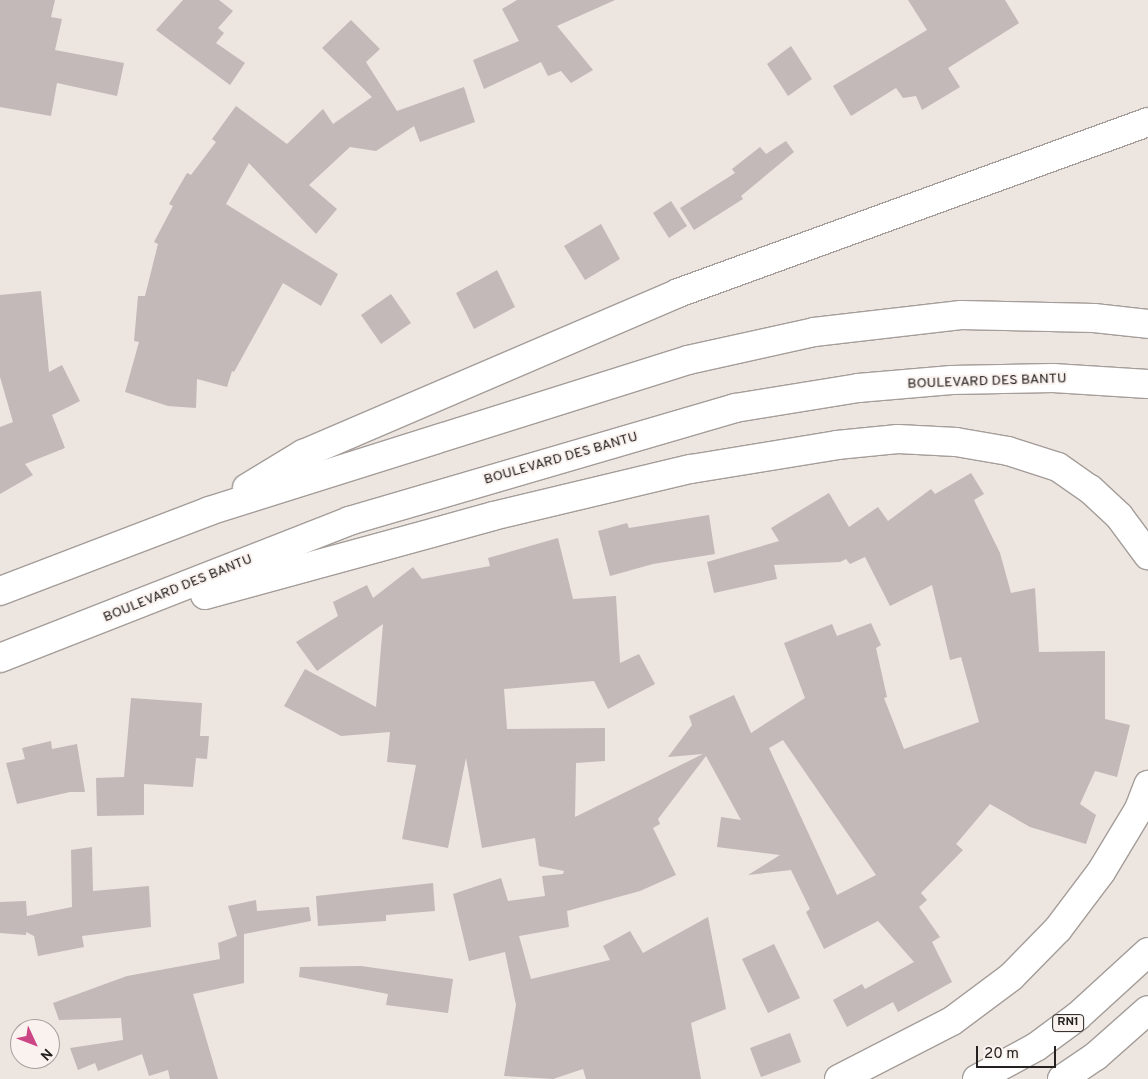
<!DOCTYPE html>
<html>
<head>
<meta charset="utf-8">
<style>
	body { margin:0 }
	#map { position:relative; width:1148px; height:1079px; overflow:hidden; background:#ede5e0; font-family:Overpass,sans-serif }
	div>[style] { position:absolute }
	.building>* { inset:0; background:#c2b9b8 }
	.roads { filter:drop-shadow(1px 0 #a49d99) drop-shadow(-1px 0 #a49d99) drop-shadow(0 1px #a49d99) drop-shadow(0 -1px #a49d99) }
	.trunk>* { height:28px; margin:-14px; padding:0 14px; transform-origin:14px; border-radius:14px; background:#fff }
	span { translate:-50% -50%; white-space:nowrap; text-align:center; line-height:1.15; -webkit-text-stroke:4px #faf2ee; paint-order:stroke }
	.shield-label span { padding:1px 4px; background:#faf2ee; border:1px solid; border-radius:4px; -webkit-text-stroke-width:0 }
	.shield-label { font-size:12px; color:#242120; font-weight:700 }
	.street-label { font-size:14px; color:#242120 }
	.north { position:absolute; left:10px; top:1019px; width:50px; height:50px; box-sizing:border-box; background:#faf2ee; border:1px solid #a49e9c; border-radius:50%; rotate:133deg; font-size:14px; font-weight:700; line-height:20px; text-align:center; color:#242120 }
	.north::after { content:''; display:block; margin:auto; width:18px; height:22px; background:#cc4686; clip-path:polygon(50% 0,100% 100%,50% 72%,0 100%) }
	.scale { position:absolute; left:976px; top:1046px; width:80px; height:22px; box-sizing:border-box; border:2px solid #242120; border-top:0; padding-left:6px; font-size:15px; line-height:18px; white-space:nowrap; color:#242120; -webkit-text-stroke:4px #faf2ee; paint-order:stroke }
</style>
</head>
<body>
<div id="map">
	<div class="building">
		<div style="clip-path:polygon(0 0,55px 0,51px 17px,62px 19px,55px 50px,124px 63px,117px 96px,57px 83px,51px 116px,0 107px)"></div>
		<div style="clip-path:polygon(183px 0,219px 0,233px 11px,218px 28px,224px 33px,216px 43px,245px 63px,230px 85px,156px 30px)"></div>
		<div style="clip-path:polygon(517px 0,615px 0,557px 26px,593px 70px,571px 83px,561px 71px,548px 76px,541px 62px,484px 89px,473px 60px,519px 41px,502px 9px)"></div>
		<div style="clip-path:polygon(908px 0,1005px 0,1019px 23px,948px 68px,960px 87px,922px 110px,916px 96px,903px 98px,896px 88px,851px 116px,833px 86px,927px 30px)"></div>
		<div style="clip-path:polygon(351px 20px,380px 49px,366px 62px,397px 111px,464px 87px,475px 122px,420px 142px,414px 126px,376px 151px,350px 147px,309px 185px,337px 209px,316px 234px,249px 163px,226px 204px,338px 274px,321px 306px,283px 283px,234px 372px,232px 371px,227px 387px,197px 379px,196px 408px,168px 406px,125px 392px,139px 342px,134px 341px,138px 296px,145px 296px,158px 244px,154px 242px,173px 206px,169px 204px,187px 173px,191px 175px,216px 142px,212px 139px,236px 106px,287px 144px,323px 109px,333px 124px,372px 97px,322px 48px)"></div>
		<div style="clip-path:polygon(791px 46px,812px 79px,788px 96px,767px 64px)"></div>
		<div style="clip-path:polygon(786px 141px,794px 152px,741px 196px,743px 199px,694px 230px,680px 208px,735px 173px,732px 169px,760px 147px,766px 154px)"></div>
		<div style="clip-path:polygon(671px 201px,687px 226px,669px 238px,653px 213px)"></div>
		<div style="clip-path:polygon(601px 224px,620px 259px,585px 280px,564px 246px)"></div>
		<div style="clip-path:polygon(497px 270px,515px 307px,474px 329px,456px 293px)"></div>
		<div style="clip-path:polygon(41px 291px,49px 372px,62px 365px,80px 401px,52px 415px,65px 448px,25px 464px,33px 475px,0 494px,0 427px,13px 422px,0 377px,0 295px)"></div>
		<div style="clip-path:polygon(391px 294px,411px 323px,381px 344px,361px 315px)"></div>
		<div style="clip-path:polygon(evenodd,971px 473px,984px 494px,974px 500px,1000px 553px,1011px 593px,1035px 588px,1039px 652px,1105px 651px,1105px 719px,1130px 725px,1117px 777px,1095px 771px,1080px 804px,1096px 815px,1086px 844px,1030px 827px,990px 804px,956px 844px,963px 850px,921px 893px,927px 900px,919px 907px,940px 937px,932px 942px,952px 982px,898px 1012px,893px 1002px,847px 1027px,833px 1000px,862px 984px,865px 989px,914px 962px,878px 921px,824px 949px,806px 912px,810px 909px,791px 870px,748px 875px,780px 855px,717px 847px,721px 817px,741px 820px,706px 756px,658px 819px,660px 824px,653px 828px,676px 875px,640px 891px,567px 911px,569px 927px,519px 936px,531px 979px,610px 960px,603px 946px,630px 931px,643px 953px,708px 917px,726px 1009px,691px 1023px,701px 1079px,586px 1079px,583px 1069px,553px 1079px,504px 1076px,516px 1005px,505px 952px,469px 961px,453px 894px,501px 878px,508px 901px,545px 896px,542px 876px,563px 874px,564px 871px,539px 866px,535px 838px,482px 848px,466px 758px,448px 848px,402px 839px,416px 765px,387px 762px,390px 732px,341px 736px,284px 706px,305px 669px,376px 707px,383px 624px,317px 671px,296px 642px,338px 616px,333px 602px,367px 585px,373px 598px,413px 567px,422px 579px,490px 566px,488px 558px,558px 538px,573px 599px,616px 596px,620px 663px,639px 654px,655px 684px,608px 709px,594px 681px,504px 689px,507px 729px,605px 728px,605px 761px,576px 763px,575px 817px,703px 754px,668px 757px,692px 725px,689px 716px,734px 695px,751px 733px,805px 698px,784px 643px,832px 624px,837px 636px,871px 623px,881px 645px,876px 648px,887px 697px,884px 698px,904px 749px,979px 722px,961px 657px,950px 660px,932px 585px,890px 606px,865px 557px,850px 564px,846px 559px,840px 562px,774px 565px,777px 579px,714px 593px,707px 562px,779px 541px,771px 528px,829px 493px,849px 527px,878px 507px,888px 521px,931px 489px,935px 494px,971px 473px,783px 740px,876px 875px,837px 895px,769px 748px,783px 740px)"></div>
		<div style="clip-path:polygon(709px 515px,715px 554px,653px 564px,610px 576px,598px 531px,627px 523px,629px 528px)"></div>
		<div style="clip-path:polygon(131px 698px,202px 703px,200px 736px,209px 736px,207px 759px,196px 758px,193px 787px,144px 784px,144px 815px,97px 816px,96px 778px,124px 777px)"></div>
		<div style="clip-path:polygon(51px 741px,52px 749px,77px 744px,85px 792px,70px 792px,17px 804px,6px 763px,25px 759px,22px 748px)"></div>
		<div style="clip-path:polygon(92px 847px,93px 891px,149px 886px,151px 927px,82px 936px,84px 947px,38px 956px,34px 936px,26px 932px,26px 935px,0 933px,0 902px,26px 901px,27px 916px,72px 907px,71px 850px)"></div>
		<div style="clip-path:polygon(433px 883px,435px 911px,386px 915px,386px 921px,318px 926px,316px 896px)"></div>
		<div style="clip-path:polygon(256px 900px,257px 911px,309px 907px,311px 921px,244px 934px,244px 983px,193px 994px,218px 1079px,170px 1079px,168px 1070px,149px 1076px,142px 1054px,98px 1071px,95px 1063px,78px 1070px,70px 1048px,123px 1040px,121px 1018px,59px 1020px,53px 1003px,127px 976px,220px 959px,218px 943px,237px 936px,228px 906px)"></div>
		<div style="clip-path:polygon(774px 944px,800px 998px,768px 1013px,742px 959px)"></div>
		<div style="clip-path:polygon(361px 966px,453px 979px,448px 1013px,386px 1005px,388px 994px,299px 977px,300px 967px)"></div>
		<div style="clip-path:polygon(790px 1033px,801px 1062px,761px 1077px,750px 1048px)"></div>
	</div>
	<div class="roads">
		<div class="trunk">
			<div style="left:247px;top:488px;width:66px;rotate:-31.3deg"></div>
			<div style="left:303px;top:454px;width:408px;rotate:-23.2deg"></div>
			<div style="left:678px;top:293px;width:500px;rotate:-19.99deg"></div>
			<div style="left:0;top:591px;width:224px;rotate:-20.9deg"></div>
			<div style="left:209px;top:511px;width:502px;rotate:-17.5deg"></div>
			<div style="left:688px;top:360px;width:129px;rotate:-12.5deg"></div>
			<div style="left:814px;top:332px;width:148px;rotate:-6.6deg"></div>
			<div style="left:961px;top:315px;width:133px;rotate:1.3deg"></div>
			<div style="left:1094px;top:318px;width:54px;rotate:6.3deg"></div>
			<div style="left:205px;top:595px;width:299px;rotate:-15.3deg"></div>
			<div style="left:493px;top:516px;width:204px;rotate:-13.4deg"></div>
			<div style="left:691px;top:469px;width:148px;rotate:-9.3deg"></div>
			<div style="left:837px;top:445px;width:61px;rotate:-5.6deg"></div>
			<div style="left:898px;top:439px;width:58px;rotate:3deg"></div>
			<div style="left:956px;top:442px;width:53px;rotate:9.8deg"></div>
			<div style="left:1008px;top:451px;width:52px;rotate:17.7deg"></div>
			<div style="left:1058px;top:467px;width:39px;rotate:35deg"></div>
			<div style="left:1090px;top:489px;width:40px;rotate:43deg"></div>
			<div style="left:1119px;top:516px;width:49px;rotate:53.4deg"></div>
			<div style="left:0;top:658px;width:375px;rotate:-21.4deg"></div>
			<div style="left:349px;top:521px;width:402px;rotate:-16.3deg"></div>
			<div style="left:735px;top:408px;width:125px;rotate:-9.2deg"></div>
			<div style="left:858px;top:388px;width:94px;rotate:-4.9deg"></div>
			<div style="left:952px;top:380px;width:101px;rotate:-1.1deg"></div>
			<div style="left:1053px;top:378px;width:95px;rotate:3.6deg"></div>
			<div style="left:839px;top:1079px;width:127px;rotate:-27.2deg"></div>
			<div style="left:952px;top:1021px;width:74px;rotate:-36.7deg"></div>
			<div style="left:1011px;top:977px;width:67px;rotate:-45.6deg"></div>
			<div style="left:1058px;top:929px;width:71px;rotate:-53deg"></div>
			<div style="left:1101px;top:872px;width:74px;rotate:-58.9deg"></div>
			<div style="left:1139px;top:809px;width:26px;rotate:-69deg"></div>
			<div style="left:977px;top:1079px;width:67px;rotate:-28.5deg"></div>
			<div style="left:1036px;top:1047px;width:52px;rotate:-36.4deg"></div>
			<div style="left:1078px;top:1016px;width:95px;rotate:-42.4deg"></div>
			<div style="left:1062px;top:1079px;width:41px;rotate:-34.1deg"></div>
			<div style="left:1096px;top:1056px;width:69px;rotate:-41.5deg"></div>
		</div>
	</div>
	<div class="shield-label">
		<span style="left:1068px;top:1023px">RN1</span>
	</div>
	<div class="street-label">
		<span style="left:987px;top:382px;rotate:-2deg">BOULEVARD DES BANTU</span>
		<span style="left:561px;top:459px;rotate:-16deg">BOULEVARD DES BANTU</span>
		<span style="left:178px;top:589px;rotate:-22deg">BOULEVARD DES BANTU</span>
	</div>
	<div class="north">N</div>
	<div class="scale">20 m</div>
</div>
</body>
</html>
